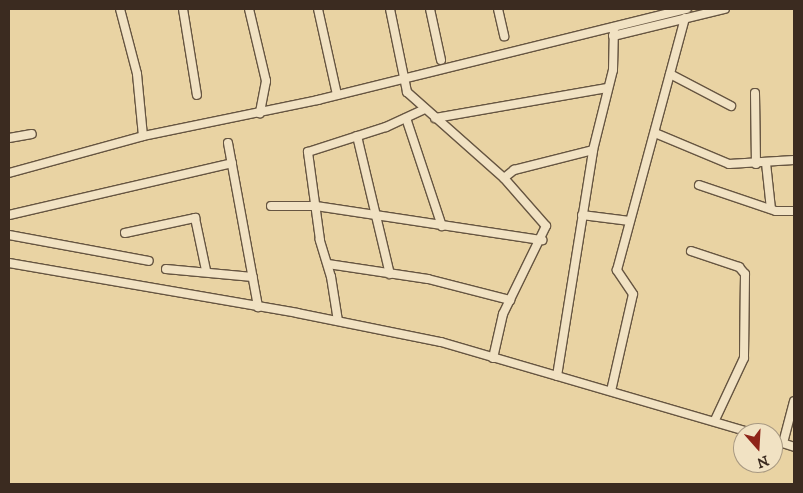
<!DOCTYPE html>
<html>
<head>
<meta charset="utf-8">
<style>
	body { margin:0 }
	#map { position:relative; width:803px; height:493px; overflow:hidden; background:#e9d3a3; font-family:"IM FELL DW Pica",serif }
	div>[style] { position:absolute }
	.roads { filter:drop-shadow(1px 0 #665541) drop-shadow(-1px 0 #665541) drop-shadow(0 1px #665541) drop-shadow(0 -1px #665541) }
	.minor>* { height:8px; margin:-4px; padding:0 4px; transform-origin:4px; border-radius:4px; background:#f1e2c3 }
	span { translate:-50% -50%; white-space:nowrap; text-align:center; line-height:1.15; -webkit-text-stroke:4px #f1e2c3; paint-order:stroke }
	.frame { position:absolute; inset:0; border:10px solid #3b2b20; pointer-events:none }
	.north { position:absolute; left:733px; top:423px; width:50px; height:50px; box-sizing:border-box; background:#f1e2c3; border:1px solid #a89982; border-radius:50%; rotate:161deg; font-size:14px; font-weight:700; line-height:20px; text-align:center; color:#3b2b20 }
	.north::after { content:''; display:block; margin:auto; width:18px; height:22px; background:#8f2418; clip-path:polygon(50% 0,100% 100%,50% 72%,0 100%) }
</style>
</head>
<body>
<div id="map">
	<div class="roads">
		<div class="minor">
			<div style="left:120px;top:9px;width:67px;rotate:75.3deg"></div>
			<div style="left:137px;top:74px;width:62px;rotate:84.5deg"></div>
			<div style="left:183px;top:9px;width:87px;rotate:80.8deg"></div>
			<div style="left:249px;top:9px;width:74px;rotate:76.7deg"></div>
			<div style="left:266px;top:81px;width:33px;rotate:101deg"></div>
			<div style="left:318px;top:9px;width:88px;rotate:77.5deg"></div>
			<div style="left:390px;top:9px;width:85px;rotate:78.4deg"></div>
			<div style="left:407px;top:92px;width:130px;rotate:41.6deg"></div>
			<div style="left:430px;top:9px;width:52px;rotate:77.8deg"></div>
			<div style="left:498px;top:9px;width:28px;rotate:77deg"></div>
			<div style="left:613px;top:36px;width:115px;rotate:-13.6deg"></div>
			<div style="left:670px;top:74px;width:69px;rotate:27.7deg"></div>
			<div style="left:755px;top:93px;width:71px;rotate:89.2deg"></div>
			<div style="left:406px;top:118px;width:114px;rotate:71.6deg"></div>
			<div style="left:435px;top:118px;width:175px;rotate:-9.9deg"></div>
			<div style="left:655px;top:133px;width:80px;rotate:22.7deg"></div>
			<div style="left:729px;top:164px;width:65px;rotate:-3.5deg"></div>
			<div style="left:357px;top:136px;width:142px;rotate:76.6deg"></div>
			<div style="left:9px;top:138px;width:23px;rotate:-10deg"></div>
			<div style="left:228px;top:143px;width:167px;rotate:79.6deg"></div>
			<div style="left:766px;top:163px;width:46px;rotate:83.8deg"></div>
			<div style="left:9px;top:173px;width:139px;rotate:-15.4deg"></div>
			<div style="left:143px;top:136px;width:179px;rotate:-11.6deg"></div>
			<div style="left:318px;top:100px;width:380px;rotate:-13.9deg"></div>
			<div style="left:699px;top:185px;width:81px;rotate:18.7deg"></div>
			<div style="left:776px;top:211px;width:18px"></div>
			<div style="left:271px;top:206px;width:45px"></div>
			<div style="left:316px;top:206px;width:229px;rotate:8.6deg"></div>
			<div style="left:9px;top:215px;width:229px;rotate:-13.1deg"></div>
			<div style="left:582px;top:215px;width:48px;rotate:7.1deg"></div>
			<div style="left:125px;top:233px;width:72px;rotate:-12.1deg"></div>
			<div style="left:195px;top:218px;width:53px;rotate:78.1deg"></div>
			<div style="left:9px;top:235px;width:142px;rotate:10.5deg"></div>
			<div style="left:691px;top:251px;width:51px;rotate:18.4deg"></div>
			<div style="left:739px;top:267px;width:9px;rotate:49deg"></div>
			<div style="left:745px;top:274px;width:84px;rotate:90.7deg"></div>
			<div style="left:744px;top:358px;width:68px;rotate:115.1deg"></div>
			<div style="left:9px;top:263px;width:292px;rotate:9.8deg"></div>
			<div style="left:297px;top:313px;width:147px;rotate:11.4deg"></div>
			<div style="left:441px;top:342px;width:325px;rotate:16.3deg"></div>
			<div style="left:328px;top:264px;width:101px;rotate:8.5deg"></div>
			<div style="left:428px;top:279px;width:85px;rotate:14.4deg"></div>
			<div style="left:166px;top:269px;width:87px;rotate:5.3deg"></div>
			<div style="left:338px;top:321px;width:45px;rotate:-99deg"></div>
			<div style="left:331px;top:277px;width:39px;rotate:-107deg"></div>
			<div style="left:320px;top:240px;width:89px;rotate:-97.8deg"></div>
			<div style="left:308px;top:152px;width:82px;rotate:-17.8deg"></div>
			<div style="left:386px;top:127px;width:43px;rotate:-24.8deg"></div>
			<div style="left:493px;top:358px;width:45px;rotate:-77.2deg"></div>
			<div style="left:503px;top:314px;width:98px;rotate:-64deg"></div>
			<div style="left:546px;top:226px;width:64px;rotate:-131.2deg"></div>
			<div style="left:504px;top:178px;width:13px;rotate:-39deg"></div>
			<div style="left:514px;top:170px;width:81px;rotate:-14.2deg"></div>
			<div style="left:557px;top:376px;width:229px;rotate:-80.9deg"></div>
			<div style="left:593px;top:150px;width:82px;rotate:-76deg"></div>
			<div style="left:613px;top:70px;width:43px;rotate:-88.7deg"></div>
			<div style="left:611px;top:391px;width:99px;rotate:-77.2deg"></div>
			<div style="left:633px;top:294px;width:29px;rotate:-124deg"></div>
			<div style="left:617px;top:270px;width:261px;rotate:-74.9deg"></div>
			<div style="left:773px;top:440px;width:22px;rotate:18deg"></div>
			<div style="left:783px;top:443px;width:43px;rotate:-75.3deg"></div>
		</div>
	</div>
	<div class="frame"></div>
	<div class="north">N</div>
</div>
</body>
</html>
